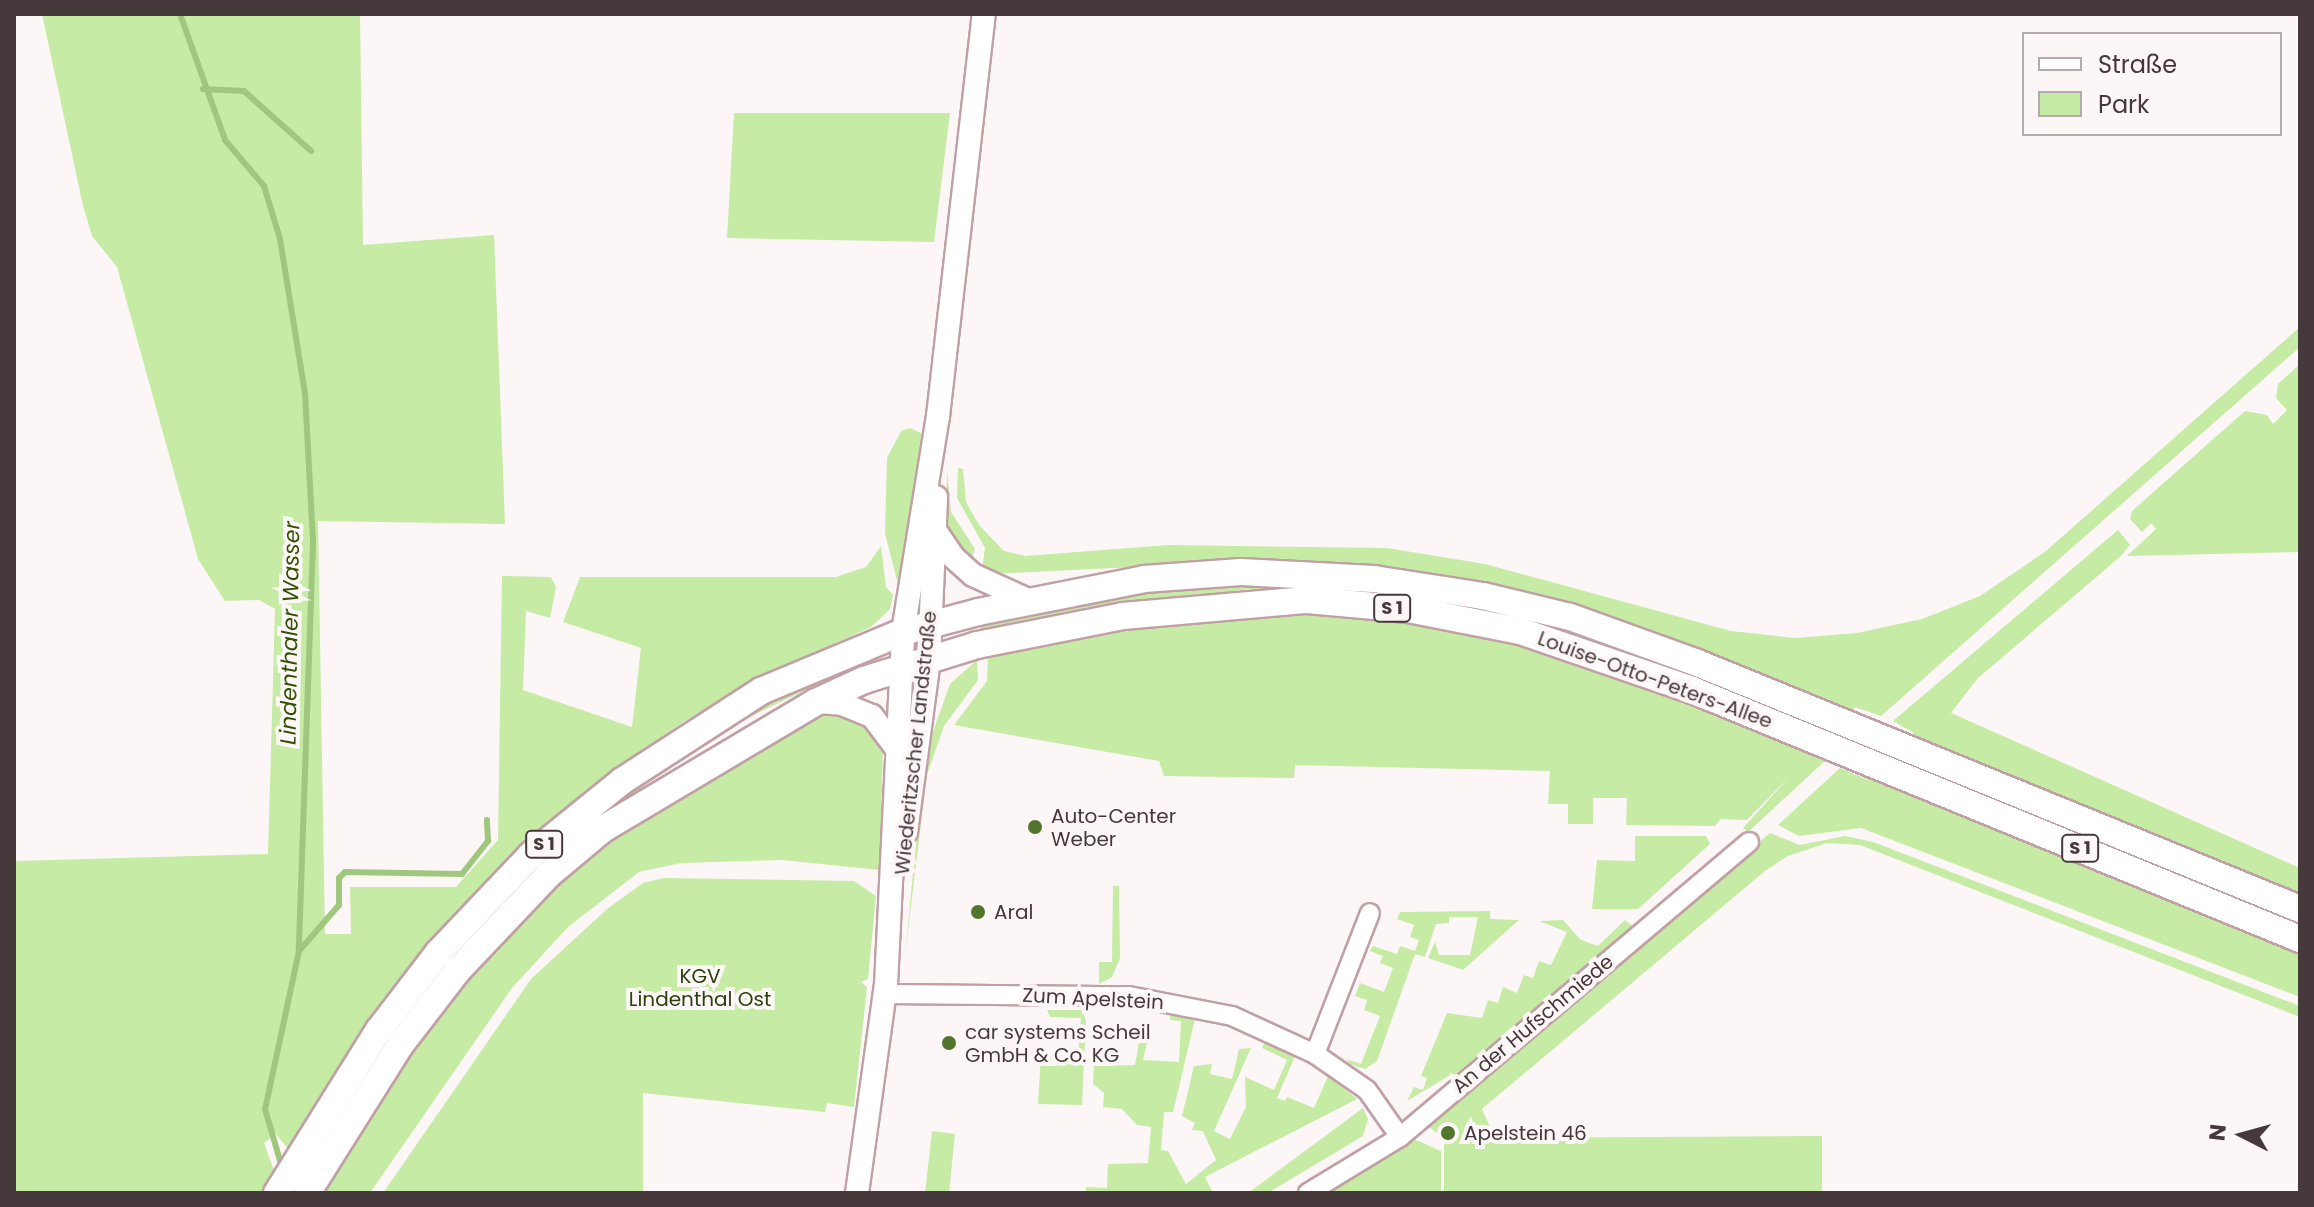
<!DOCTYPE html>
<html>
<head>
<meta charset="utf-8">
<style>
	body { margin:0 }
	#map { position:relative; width:2314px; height:1207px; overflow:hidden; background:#fdf6f7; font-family:Poppins,sans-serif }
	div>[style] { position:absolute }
	.green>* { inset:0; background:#c5eba5 }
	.stream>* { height:6px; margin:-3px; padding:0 3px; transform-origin:3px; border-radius:3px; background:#9fc77d }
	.roads { filter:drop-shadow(2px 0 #c1a0a5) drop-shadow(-2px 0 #c1a0a5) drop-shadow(0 2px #c1a0a5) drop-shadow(0 -2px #c1a0a5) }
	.minor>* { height:18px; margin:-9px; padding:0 9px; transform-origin:9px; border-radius:9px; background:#fff }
	.tertiary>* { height:22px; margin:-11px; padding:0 11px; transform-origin:11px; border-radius:11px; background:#fff }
	.primary>* { height:26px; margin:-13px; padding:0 13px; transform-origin:13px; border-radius:13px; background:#fff }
	.dots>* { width:22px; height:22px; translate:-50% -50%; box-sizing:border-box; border:4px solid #fdf6f7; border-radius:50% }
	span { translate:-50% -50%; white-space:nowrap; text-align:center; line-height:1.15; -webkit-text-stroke:8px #fdf6f7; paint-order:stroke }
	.shield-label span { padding:2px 6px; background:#fdf6f7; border:2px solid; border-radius:6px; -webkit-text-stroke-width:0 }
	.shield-label { font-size:18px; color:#46393b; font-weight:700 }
	.street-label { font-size:20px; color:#46393b }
	.poi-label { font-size:20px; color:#46393b }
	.left { translate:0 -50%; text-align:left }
	.park-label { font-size:20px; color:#29410c }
	.water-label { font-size:22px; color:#305200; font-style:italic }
	.frame { position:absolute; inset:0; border:16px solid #46393b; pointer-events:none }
	.legend { position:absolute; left:2022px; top:32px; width:260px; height:104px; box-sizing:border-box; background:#fdf6f7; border:2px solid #b4aaac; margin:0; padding:10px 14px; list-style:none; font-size:24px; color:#46393b }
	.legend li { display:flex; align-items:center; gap:16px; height:40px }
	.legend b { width:40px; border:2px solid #b4aaac }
	.north { position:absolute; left:2202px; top:1095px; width:80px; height:80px; -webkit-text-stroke:6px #fdf6f7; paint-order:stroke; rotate:276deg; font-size:22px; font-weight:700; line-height:32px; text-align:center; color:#46393b }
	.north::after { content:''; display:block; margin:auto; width:28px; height:36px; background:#46393b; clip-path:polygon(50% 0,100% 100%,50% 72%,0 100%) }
</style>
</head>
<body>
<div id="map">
	<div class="green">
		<div style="clip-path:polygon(42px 14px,360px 14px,363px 245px,494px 235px,505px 524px,318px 521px,325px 934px,351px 934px,350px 887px,456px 887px,498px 840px,502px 576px,551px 577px,556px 587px,550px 618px,526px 611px,523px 690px,632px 727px,641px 648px,563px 622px,580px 577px,836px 577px,866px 567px,881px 546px,886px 587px,893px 595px,890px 609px,871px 627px,754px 680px,683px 722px,604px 777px,523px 845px,463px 905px,373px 1018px,289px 1150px,276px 1134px,264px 1143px,276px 1176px,265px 1193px,14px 1193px,14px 861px,268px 854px,275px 609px,259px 600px,225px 601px,198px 559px,117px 267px,92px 236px,83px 206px)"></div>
		<div style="clip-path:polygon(734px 113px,950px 113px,934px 242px,727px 238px)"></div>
		<div style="clip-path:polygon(2300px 327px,2300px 347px,1881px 716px,1855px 707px,1851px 713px,1595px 612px,1413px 571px,1275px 560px,993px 574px,982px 569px,985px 548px,957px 498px,958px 468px,963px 469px,966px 502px,979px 525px,1004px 551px,1025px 556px,1168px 545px,1387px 548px,1485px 564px,1731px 631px,1795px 638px,1857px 633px,1922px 619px,1980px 596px,2046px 551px)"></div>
		<div style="clip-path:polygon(2300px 364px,2300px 552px,2127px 556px,2156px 529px,2151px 523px,2142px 532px,2130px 519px,2132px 511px,2245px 411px,2267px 415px,2273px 424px,2287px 410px,2276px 398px,2278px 384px)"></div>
		<div style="clip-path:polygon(910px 428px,921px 433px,923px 440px,898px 584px,885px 534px,887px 458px,901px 431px)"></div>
		<div style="clip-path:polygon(947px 470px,951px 512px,975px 549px,971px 563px,946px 522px)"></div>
		<div style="clip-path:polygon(2118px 530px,2130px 545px,2121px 556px,1977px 679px,1951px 713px,2300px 868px,2300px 897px,1913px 737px,1914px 733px,1893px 721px)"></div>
		<div style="clip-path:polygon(1234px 581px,1418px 593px,1593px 634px,1852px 737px,1847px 741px,1596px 641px,1505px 615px,1418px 598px,1337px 589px,1249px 589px,1101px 608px,982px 633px,980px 627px,1168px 587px)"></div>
		<div style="clip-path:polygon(1250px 610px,1399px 617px,1528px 643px,1656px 687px,1826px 760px,1748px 832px,1743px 828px,1791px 775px,1747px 820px,1721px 819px,1715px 826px,1626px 825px,1627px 798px,1593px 798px,1593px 824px,1568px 824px,1568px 804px,1548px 804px,1550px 771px,1295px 765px,1294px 778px,1164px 776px,1159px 761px,954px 725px,987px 681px,988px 656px,1074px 635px)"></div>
		<div style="clip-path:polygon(872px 658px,739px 722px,611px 808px,545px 863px,451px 960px,296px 1189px,293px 1184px,401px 1016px,499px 901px,599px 810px,775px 696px)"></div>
		<div style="clip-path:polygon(977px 660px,978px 680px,944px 726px,927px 775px,905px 954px,925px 754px,950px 684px)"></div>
		<div style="clip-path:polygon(829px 712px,861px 717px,883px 745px,880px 870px,782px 860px,681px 863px,639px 872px,568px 927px,512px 988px,370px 1193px,318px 1193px,402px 1061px,494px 944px,591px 851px)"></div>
		<div style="clip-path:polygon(1876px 746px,2300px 921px,2300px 929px,1872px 753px)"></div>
		<div style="clip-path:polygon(1840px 768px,1866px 779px,1868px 772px,2300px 949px,2300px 997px,1861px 828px,1799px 836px,1778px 825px)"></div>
		<div style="clip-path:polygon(1770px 833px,1800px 845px,1845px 836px,1873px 842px,2300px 1006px,2300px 1017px,1860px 845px,1827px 843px,1788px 856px,1765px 871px,1482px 1109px,1495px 1138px,1822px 1136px,1822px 1193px,1444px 1193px,1444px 1138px,1426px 1125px)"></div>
		<div style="clip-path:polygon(1635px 836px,1706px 836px,1710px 844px,1638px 909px,1592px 909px,1597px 860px,1635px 861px)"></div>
		<div style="clip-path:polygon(663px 878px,854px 881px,876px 896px,868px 979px,861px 982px,867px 987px,854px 1107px,827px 1103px,825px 1112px,643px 1093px,643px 1193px,383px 1193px,531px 979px,607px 909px,643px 883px)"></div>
		<div style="clip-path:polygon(1113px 886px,1119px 886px,1120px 958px,1112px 977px,1099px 984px,1099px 962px,1112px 962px)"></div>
		<div style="clip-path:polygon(1490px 911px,1490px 919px,1519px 920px,1463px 970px,1428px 958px,1435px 942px,1439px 955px,1470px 955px,1478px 917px,1449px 917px,1449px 923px,1436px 924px,1425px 957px,1415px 954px,1377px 1061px,1365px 1069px,1350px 1064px,1346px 1059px,1361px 1064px,1380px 1016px,1364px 1010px,1367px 1000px,1355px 996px,1360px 983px,1384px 992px,1393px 968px,1380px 963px,1383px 956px,1370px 951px,1373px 946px,1397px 954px,1400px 946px,1415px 951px,1419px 940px,1410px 937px,1414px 925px,1397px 919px,1400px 912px)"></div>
		<div style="clip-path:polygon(1563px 920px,1581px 940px,1598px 946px,1625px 920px,1634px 927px,1458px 1077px,1452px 1074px,1407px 1101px,1414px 1087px,1423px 1090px,1427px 1078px,1421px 1076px,1447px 1013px,1482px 1018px,1488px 1000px,1498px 1003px,1503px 987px,1517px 993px,1524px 975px,1533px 978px,1539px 961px,1551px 965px,1567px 932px,1539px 921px)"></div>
		<div style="clip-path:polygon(1047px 1010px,1082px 1010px,1086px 1020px,1082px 1105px,1038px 1104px,1041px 1054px,1078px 1057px,1081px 1018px,1050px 1017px)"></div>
		<div style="clip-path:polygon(1170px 1014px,1195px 1019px,1173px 1112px,1164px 1112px,1161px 1150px,1168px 1151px,1186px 1184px,1216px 1160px,1203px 1131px,1192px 1130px,1195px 1123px,1182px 1116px,1194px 1066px,1212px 1064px,1210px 1074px,1232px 1079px,1239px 1049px,1251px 1048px,1214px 1131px,1230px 1139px,1246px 1107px,1245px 1077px,1274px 1090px,1287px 1060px,1262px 1048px,1265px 1041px,1295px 1056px,1277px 1098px,1285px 1101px,1287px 1097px,1314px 1108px,1328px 1076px,1357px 1099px,1205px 1177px,1213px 1193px,1086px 1193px,1086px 1187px,1107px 1188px,1108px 1164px,1148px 1163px,1151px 1127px,1137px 1125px,1122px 1109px,1103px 1107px,1104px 1093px,1093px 1084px,1094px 1066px,1135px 1065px,1139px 1042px,1147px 1043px,1143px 1060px,1179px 1062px,1181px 1021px,1170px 1020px)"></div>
		<div style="clip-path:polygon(1363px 1108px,1368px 1119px,1363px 1136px,1268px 1193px,1248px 1193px)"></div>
		<div style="clip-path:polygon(932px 1131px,955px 1134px,949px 1193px,925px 1193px)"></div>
		<div style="clip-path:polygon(1414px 1139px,1441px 1151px,1441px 1193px,1324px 1193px)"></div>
	</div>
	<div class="stream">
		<div style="left:180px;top:14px;width:134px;rotate:70.3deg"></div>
		<div style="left:225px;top:140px;width:60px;rotate:49.7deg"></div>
		<div style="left:264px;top:186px;width:55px;rotate:73.2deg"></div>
		<div style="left:280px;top:239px;width:156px;rotate:80.8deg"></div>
		<div style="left:305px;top:393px;width:150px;rotate:86.9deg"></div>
		<div style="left:313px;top:543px;width:408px;rotate:92deg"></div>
		<div style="left:299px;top:951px;width:162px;rotate:102.1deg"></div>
		<div style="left:265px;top:1109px;width:65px;rotate:73.8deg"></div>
		<div style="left:203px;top:89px;width:41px;rotate:2.8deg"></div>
		<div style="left:244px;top:91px;width:90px;rotate:41.8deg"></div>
		<div style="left:299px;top:951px;width:61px;rotate:-49deg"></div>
		<div style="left:339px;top:905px;width:27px;rotate:-90deg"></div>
		<div style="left:339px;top:878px;width:8px;rotate:-45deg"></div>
		<div style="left:345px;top:872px;width:117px;rotate:1deg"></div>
		<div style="left:462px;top:874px;width:42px;rotate:-51.8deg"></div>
		<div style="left:488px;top:841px;width:21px;rotate:-93deg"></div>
	</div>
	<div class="roads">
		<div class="minor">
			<div style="left:885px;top:994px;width:244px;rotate:0.5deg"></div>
			<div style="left:1129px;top:996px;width:105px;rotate:11deg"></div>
			<div style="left:1232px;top:1016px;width:91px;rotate:24.6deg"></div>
			<div style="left:1315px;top:1054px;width:63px;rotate:34.7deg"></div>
			<div style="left:1367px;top:1090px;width:57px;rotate:54.9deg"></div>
			<div style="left:1315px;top:1054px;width:151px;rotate:-68.7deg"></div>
			<div style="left:1308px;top:1193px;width:108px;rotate:-31.3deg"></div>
			<div style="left:1400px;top:1137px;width:457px;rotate:-40.2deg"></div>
		</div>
		<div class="tertiary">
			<div style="left:935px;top:530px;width:32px;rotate:56deg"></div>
			<div style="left:953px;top:557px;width:27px;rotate:42deg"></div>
			<div style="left:973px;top:575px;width:63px;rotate:24.5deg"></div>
			<div style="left:816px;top:702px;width:26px;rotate:4deg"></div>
			<div style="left:842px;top:704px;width:32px;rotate:22deg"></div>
			<div style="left:872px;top:716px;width:39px;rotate:53deg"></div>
			<div style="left:906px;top:832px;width:175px;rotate:-82.4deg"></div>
			<div style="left:929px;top:659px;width:162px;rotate:-87.5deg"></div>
			<div style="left:857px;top:1193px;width:210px;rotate:-82.1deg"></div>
			<div style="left:886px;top:985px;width:353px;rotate:-87.2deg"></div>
			<div style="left:903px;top:632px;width:219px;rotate:-80.8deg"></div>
			<div style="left:938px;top:416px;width:405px;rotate:-83.5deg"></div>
		</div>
		<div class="primary">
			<div style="left:277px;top:1193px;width:192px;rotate:-58deg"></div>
			<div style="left:379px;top:1030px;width:97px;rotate:-52.5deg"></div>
			<div style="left:438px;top:953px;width:135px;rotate:-46.5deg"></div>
			<div style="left:531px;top:855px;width:117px;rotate:-39.1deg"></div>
			<div style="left:622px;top:781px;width:166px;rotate:-32.9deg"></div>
			<div style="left:761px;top:691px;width:154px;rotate:-22.6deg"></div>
			<div style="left:903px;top:632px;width:78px;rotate:-14.9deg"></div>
			<div style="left:978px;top:612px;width:169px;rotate:-11.2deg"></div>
			<div style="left:1144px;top:579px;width:97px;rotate:-4.1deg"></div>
			<div style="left:1241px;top:572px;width:133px;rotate:3deg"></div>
			<div style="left:1374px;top:579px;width:110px;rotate:8.9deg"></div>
			<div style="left:1483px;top:596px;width:89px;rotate:13.6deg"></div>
			<div style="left:1570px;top:617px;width:133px;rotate:19.8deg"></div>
			<div style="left:1695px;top:662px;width:653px;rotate:22.21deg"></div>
			<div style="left:307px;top:1193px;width:176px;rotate:-57.8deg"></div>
			<div style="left:401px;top:1044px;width:93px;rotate:-52.4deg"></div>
			<div style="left:458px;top:970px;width:131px;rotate:-46.5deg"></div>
			<div style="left:548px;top:875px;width:72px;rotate:-39.9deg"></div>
			<div style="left:603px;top:829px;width:248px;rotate:-30.8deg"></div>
			<div style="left:816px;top:702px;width:53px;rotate:-24.6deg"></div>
			<div style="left:864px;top:680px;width:118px;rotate:-17.2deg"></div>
			<div style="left:977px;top:645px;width:149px;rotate:-11.2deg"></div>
			<div style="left:1123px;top:616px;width:185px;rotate:-5deg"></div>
			<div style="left:1307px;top:600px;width:101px;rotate:5.1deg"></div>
			<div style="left:1408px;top:609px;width:114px;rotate:11.1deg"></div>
			<div style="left:1520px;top:631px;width:182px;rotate:18.9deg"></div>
			<div style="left:1692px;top:690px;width:657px;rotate:22.27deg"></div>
		</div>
	</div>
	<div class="dots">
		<div style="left:1035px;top:827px;background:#51752d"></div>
		<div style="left:978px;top:912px;background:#51752d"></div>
		<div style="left:949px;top:1043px;background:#51752d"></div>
		<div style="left:1448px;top:1133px;background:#51752d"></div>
	</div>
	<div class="shield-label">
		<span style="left:1392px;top:608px">S 1</span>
		<span style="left:544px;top:844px">S 1</span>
		<span style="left:2080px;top:848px">S 1</span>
	</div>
	<div class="street-label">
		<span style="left:1655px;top:680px;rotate:20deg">Louise-Otto-Peters-Allee</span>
		<span style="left:916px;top:743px;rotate:-84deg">Wiederitzscher Landstraße</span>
		<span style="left:1093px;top:999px;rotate:3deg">Zum Apelstein</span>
		<span style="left:1533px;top:1024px;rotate:-40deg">An der Hufschmiede</span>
	</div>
	<div class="poi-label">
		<span class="left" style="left:1051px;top:828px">Auto-Center<br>Weber</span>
		<span class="left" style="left:994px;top:912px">Aral</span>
		<span class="left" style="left:965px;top:1044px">car systems Scheil<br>GmbH &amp; Co. KG</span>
		<span class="left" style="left:1464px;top:1133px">Apelstein 46</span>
	</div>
	<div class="park-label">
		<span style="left:700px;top:988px">KGV<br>Lindenthal Ost</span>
	</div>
	<div class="water-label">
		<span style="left:290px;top:633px;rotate:-89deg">Lindenthaler Wasser</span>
	</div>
	<div class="frame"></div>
	<ul class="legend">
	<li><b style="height:10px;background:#fff"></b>Straße</li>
	<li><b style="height:22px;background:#c5eba5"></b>Park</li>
	</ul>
	<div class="north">N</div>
</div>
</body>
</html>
